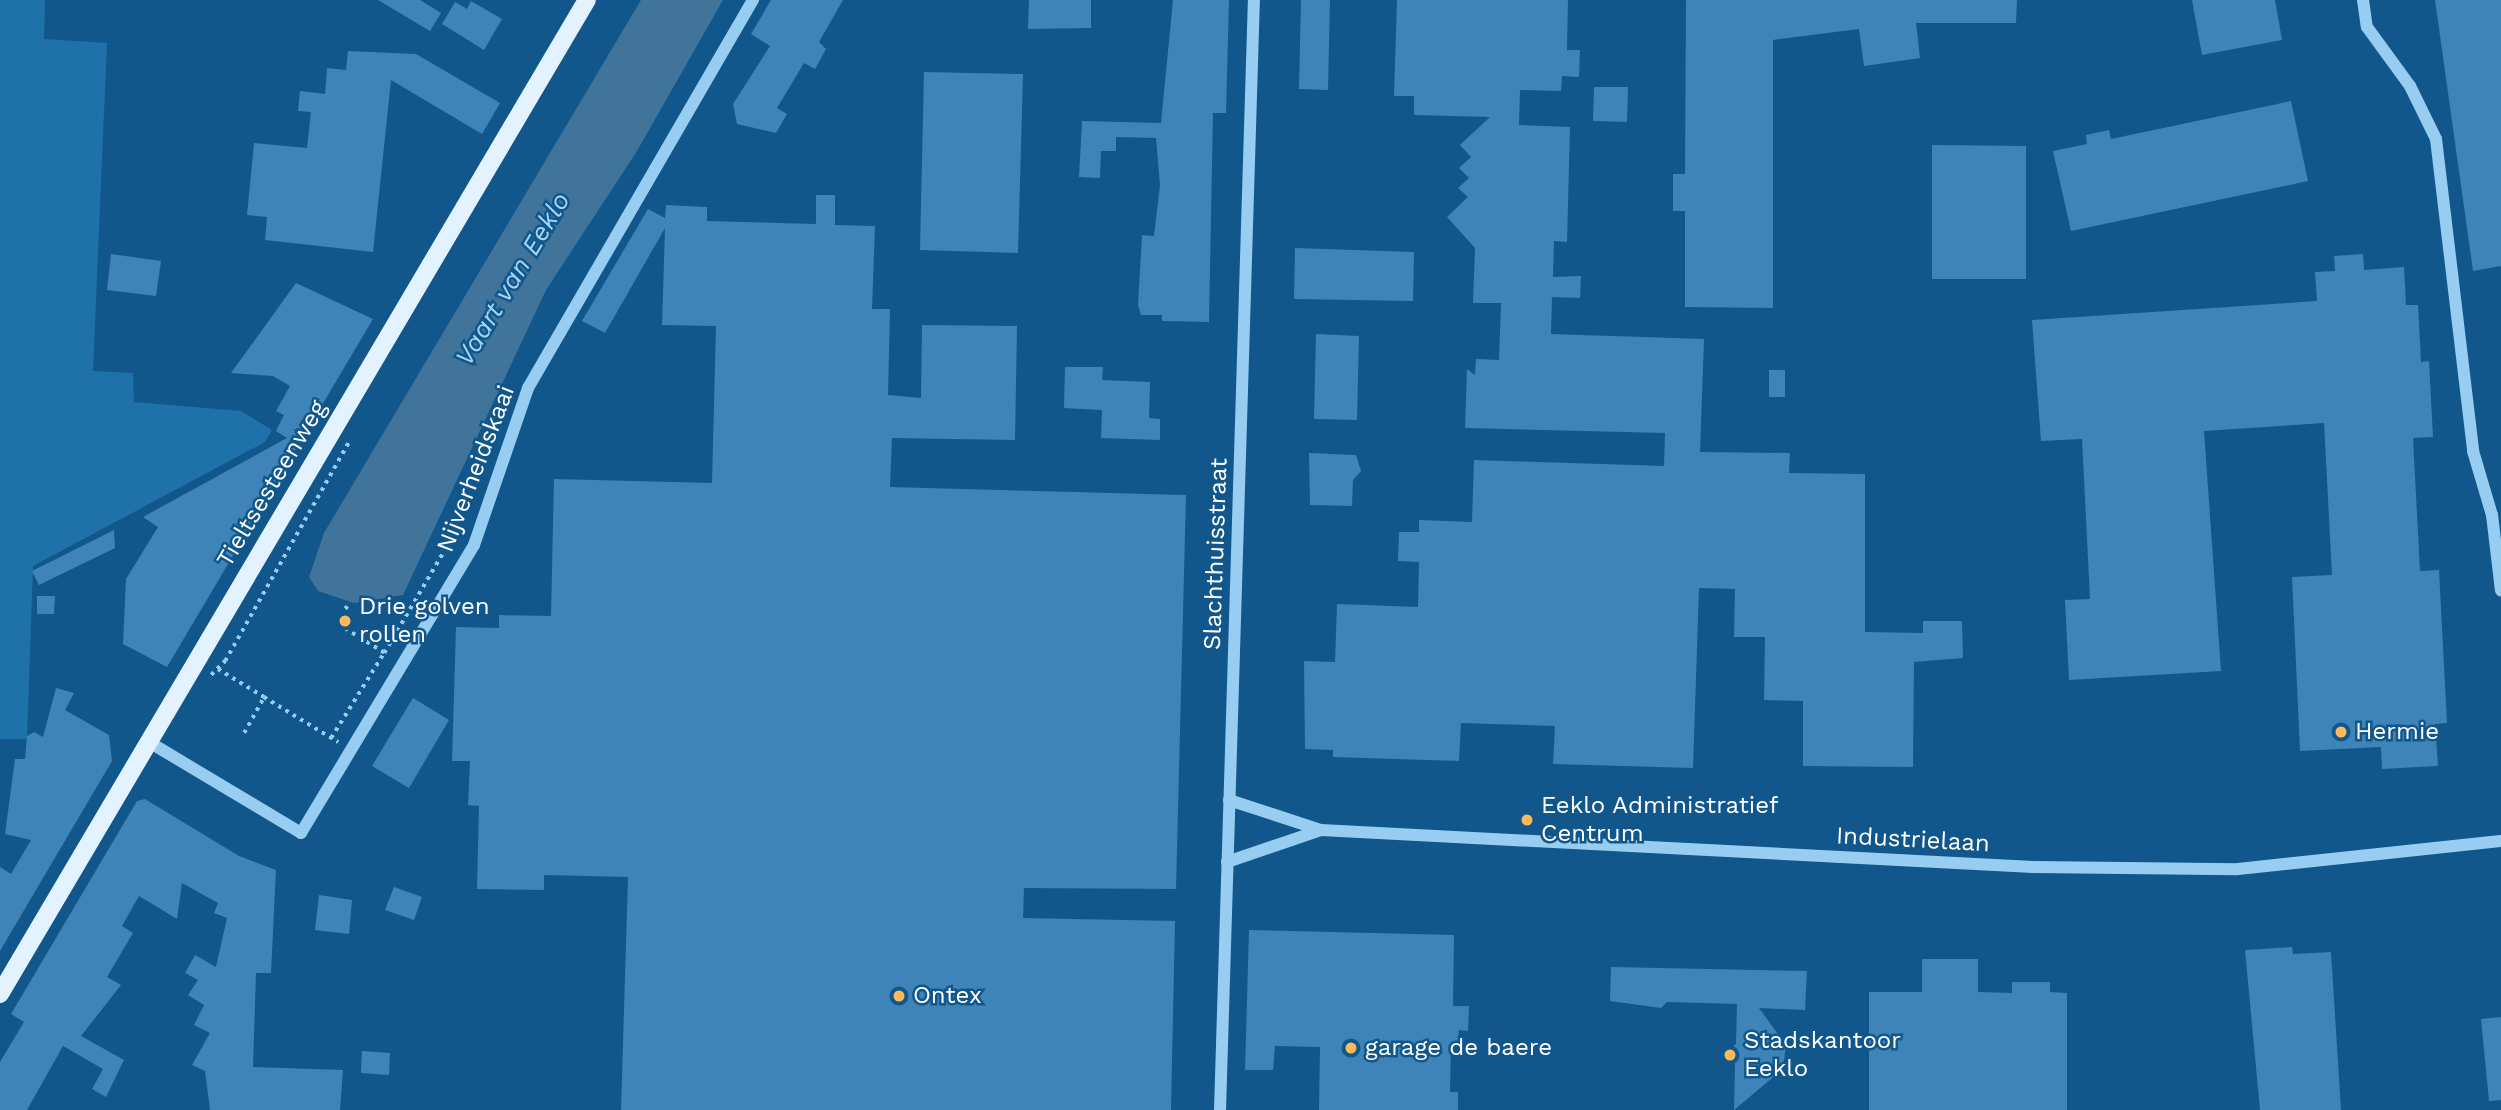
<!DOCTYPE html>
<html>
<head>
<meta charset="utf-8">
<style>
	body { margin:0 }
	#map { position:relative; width:2501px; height:1110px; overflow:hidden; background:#11578c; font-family:"Work Sans",sans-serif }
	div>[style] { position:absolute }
	.green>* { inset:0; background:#1f71aa }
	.water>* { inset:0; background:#40749b }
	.building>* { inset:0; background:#3e84b8 }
	.path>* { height:3.5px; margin-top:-1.75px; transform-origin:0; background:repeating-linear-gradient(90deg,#98cdf2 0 3.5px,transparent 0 8.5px) }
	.minor>* { height:12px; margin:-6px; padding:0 6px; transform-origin:6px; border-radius:6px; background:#98cdf2 }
	.major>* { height:18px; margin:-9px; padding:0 9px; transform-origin:9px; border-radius:9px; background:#e3f2ff }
	.dots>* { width:19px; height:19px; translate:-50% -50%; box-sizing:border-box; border:4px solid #11578c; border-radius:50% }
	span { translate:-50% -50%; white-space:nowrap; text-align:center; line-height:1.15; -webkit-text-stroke:5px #11578c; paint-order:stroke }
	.street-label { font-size:24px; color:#fff }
	.poi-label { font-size:24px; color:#fff }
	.left { translate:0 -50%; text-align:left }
	.water-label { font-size:26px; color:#a4d6f9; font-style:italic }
</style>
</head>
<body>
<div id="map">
	<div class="green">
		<div style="clip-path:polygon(0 0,45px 0,44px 39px,107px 43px,93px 371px,133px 373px,134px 402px,241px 411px,272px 430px,265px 442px,33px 566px,27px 739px,0 739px)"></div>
	</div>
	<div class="water">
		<div style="clip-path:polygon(641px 0,723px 0,637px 151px,546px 290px,403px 595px,354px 603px,318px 591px,309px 577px,324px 533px)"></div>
	</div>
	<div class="building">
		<div style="clip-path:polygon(378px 0,420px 0,441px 13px,430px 31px)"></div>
		<div style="clip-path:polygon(771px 0,843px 0,819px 42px,826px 49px,815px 69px,804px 63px,777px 108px,787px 114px,776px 133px,737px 124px,733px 104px,770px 46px,751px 34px)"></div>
		<div style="clip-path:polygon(1029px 0,1091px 0,1091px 28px,1028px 29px)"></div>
		<div style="clip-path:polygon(1173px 0,1229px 0,1226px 113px,1213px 113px,1209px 322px,1162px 321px,1162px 315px,1141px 315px,1138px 305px,1142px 235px,1154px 236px,1160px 185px,1156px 138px,1116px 137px,1116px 151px,1101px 151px,1100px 178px,1079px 177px,1082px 121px,1161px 123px)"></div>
		<div style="clip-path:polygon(1301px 0,1330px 0,1328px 90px,1299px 89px)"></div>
		<div style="clip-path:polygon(1397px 0,1568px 0,1567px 50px,1580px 50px,1579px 77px,1562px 76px,1561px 91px,1520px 90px,1519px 125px,1570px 127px,1567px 242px,1554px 241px,1553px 277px,1581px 276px,1580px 298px,1552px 297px,1551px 334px,1704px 339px,1700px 452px,1790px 453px,1789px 473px,1865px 474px,1865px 632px,1923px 633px,1923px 621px,1962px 621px,1963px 658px,1914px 662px,1913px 767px,1803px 766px,1803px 701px,1764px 700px,1765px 637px,1734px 637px,1735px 589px,1699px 588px,1693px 768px,1553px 764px,1555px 726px,1461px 723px,1459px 761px,1333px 757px,1333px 750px,1305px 749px,1304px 661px,1335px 662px,1337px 604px,1418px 607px,1419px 562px,1398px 561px,1399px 532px,1419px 532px,1419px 520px,1472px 522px,1474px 460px,1664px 466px,1665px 433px,1465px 428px,1467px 369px,1475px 375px,1476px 359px,1499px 360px,1501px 303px,1473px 303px,1475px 248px,1447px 217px,1468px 197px,1458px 188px,1469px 178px,1459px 168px,1471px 157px,1460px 145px,1490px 117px,1414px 115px,1414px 96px,1394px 96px)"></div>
		<div style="clip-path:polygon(1686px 0,2017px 0,2016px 23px,1916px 23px,1920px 58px,1864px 66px,1859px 29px,1773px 40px,1773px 308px,1685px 307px,1685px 211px,1673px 211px,1673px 174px,1685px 174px)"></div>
		<div style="clip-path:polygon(2192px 0,2275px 0,2282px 40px,2202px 55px)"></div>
		<div style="clip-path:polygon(2435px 0,2501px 0,2501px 266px,2473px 271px)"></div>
		<div style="clip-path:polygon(471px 1px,502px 19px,484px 50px,442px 24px,455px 2px,467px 9px)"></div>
		<div style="clip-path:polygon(348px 51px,416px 54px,500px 103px,482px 134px,391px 80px,373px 252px,265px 240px,267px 217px,247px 215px,254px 143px,307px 148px,311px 112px,298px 111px,300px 91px,325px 94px,327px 68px,346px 70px)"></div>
		<div style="clip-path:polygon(924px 72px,1023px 74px,1018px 253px,920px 250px)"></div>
		<div style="clip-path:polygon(1594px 87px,1628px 87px,1627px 122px,1593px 121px)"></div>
		<div style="clip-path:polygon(2291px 101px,2308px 181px,2071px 231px,2053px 151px,2087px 144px,2086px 135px,2109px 130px,2111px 139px)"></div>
		<div style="clip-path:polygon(1932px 145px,2026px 146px,2026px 279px,1932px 279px)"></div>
		<div style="clip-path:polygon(816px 195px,835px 195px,835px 225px,875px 226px,872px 309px,890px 309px,888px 395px,921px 398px,922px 325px,1017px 326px,1015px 440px,892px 438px,890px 487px,1186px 495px,1176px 889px,1024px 888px,1023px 918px,1175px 921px,1171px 1110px,621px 1110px,628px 877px,544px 875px,544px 890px,477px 889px,479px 806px,468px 805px,470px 761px,452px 761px,456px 627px,499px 628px,499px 615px,551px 616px,554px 479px,712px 483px,716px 326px,662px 325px,665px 228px,605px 333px,582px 321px,648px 209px,665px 218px,666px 205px,707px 207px,707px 221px,816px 224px)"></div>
		<div style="clip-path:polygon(1295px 248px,1414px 252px,1413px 301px,1294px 299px)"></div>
		<div style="clip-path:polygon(111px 254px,161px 261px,156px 296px,107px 290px)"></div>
		<div style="clip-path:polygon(2363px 254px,2364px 270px,2404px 267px,2406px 305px,2418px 305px,2421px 362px,2429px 361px,2433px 437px,2413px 438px,2420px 571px,2439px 570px,2447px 723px,2435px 724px,2438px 766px,2382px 769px,2381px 747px,2300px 751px,2292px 577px,2332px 575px,2324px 423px,2204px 431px,2221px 671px,2069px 680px,2065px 600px,2090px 599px,2082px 439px,2041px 441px,2032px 320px,2317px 301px,2315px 272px,2335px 271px,2334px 256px)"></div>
		<div style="clip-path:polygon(296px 283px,373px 319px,167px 667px,123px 644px,126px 579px,158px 527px,143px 517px,287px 438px,276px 431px,284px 415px,276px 411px,290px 386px,273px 376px,231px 373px)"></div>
		<div style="clip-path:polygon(1316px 334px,1359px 336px,1357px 420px,1314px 419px)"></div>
		<div style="clip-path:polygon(1065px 367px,1103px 367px,1102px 380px,1150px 382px,1149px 418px,1160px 419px,1160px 440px,1101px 438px,1102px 410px,1064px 408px)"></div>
		<div style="clip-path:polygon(1769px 370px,1785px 370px,1785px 397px,1769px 397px)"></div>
		<div style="clip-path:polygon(1309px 453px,1356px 455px,1361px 471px,1353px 480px,1352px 506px,1310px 505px)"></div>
		<div style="clip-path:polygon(114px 530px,115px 548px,39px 585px,32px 571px)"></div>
		<div style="clip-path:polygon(37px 596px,55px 596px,54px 614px,37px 614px)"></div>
		<div style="clip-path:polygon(56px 688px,74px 693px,65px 710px,109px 735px,112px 761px,0 951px,0 867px,11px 874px,31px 840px,5px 834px,15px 759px,25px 759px,27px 736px,34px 732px,43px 737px)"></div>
		<div style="clip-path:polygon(413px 698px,449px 720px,409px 788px,372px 766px)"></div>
		<div style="clip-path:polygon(145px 799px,239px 856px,276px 870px,271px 973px,256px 973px,253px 1067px,343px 1070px,340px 1110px,210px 1110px,205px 1071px,192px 1065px,210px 1033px,194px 1025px,204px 1005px,188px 995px,198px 980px,185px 973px,195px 955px,216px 967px,227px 918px,214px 913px,218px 903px,182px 883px,177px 919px,139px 896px,122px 926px,133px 933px,107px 977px,121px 985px,81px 1036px,124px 1060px,106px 1097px,92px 1089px,103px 1069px,63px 1046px,27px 1110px,0 1110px,0 1062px,24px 1022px,11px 1014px,137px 801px)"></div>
		<div style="clip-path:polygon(394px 887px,422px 897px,414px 920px,385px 910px)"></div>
		<div style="clip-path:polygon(319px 895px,352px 900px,349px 934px,315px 930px)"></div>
		<div style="clip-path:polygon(1249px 930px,1454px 935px,1453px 1006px,1469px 1006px,1468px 1031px,1459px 1030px,1458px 1043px,1451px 1043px,1450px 1092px,1458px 1092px,1458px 1110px,1319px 1110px,1320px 1047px,1275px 1046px,1273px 1070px,1245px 1070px)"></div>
		<div style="clip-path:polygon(2292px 947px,2293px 954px,2331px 952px,2341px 1110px,2260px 1110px,2245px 950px)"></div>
		<div style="clip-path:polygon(1922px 959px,1978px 959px,1978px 992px,2012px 993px,2012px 982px,2050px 982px,2050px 992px,2067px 993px,2067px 1110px,1869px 1110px,1869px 992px,1922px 992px)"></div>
		<div style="clip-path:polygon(1611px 967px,1807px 971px,1805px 1010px,1759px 1008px,1786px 1045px,1783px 1069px,1734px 1110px,1735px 1064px,1729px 1049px,1736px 1044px,1737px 1004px,1667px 1002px,1661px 1008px,1610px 1001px)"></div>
		<div style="clip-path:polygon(2501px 1017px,2501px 1100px,2489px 1101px,2481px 1019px)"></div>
		<div style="clip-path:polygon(362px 1051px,390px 1053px,389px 1075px,361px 1073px)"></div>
	</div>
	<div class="path">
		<div style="left:384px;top:653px;width:138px;rotate:-59.5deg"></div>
		<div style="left:454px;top:534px;width:7px;rotate:-8deg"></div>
		<div style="left:218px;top:669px;width:54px;rotate:31.3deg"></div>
		<div style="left:211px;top:675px;width:20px;rotate:-45deg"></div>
		<div style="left:225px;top:661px;width:254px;rotate:-60.5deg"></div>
		<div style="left:244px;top:733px;width:41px;rotate:-60.9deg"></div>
		<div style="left:264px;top:697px;width:87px;rotate:31.3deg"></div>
		<div style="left:331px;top:738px;width:100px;rotate:-58.1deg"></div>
		<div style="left:384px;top:653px;width:55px;rotate:-148.3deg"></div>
		<div style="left:337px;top:624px;width:23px;rotate:-61deg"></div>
	</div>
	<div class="minor">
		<div style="left:2363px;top:0;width:27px;rotate:82deg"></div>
		<div style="left:2367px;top:27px;width:73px;rotate:53.9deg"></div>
		<div style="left:2410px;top:86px;width:59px;rotate:63.9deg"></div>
		<div style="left:2436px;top:139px;width:314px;rotate:83.2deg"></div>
		<div style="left:2473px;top:451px;width:67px;rotate:73.5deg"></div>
		<div style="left:2492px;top:515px;width:76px;rotate:83.2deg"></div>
		<div style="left:149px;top:742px;width:177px;rotate:30.9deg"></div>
		<div style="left:301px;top:833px;width:336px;rotate:-59deg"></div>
		<div style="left:474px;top:545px;width:166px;rotate:-71deg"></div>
		<div style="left:528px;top:388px;width:449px;rotate:-59.9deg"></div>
		<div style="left:1229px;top:800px;width:97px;rotate:18.1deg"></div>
		<div style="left:1227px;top:862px;width:99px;rotate:-18.8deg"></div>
		<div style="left:1321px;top:830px;width:713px;rotate:2.97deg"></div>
		<div style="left:2033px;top:867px;width:205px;rotate:0.6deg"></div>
		<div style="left:2238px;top:869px;width:264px;rotate:-6.1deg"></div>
		<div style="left:1220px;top:1110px;width:1111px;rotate:-88.25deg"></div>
	</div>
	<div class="major">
		<div style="left:0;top:994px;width:1154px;rotate:-59.44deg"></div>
	</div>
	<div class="dots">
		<div style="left:345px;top:621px;background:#ffb959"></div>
		<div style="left:2341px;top:732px;background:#ffb959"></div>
		<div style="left:1527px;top:820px;background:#ffb959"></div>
		<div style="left:899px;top:996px;background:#ffb959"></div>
		<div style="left:1351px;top:1048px;background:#ffb959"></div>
		<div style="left:1730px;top:1055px;background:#ffb959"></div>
	</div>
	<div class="street-label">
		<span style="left:476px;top:469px;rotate:-69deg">Nijverheidskaai</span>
		<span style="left:272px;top:484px;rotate:-59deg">Tieltsesteenweg</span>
		<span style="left:1216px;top:554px;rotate:-88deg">Slachthuisstraat</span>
		<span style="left:1913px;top:840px;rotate:3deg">Industrielaan</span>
	</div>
	<div class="poi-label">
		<span class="left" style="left:359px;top:621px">Drie golven<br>rollen</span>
		<span class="left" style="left:2355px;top:732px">Hermie</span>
		<span class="left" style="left:1541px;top:820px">Eeklo Administratief<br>Centrum</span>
		<span class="left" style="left:913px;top:996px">Ontex</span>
		<span class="left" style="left:1744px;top:1055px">Stadskantoor<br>Eeklo</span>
		<span class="left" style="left:1365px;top:1048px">garage de baere</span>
	</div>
	<div class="water-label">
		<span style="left:513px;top:279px;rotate:-59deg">Vaart van Eeklo</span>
	</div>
</div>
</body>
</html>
